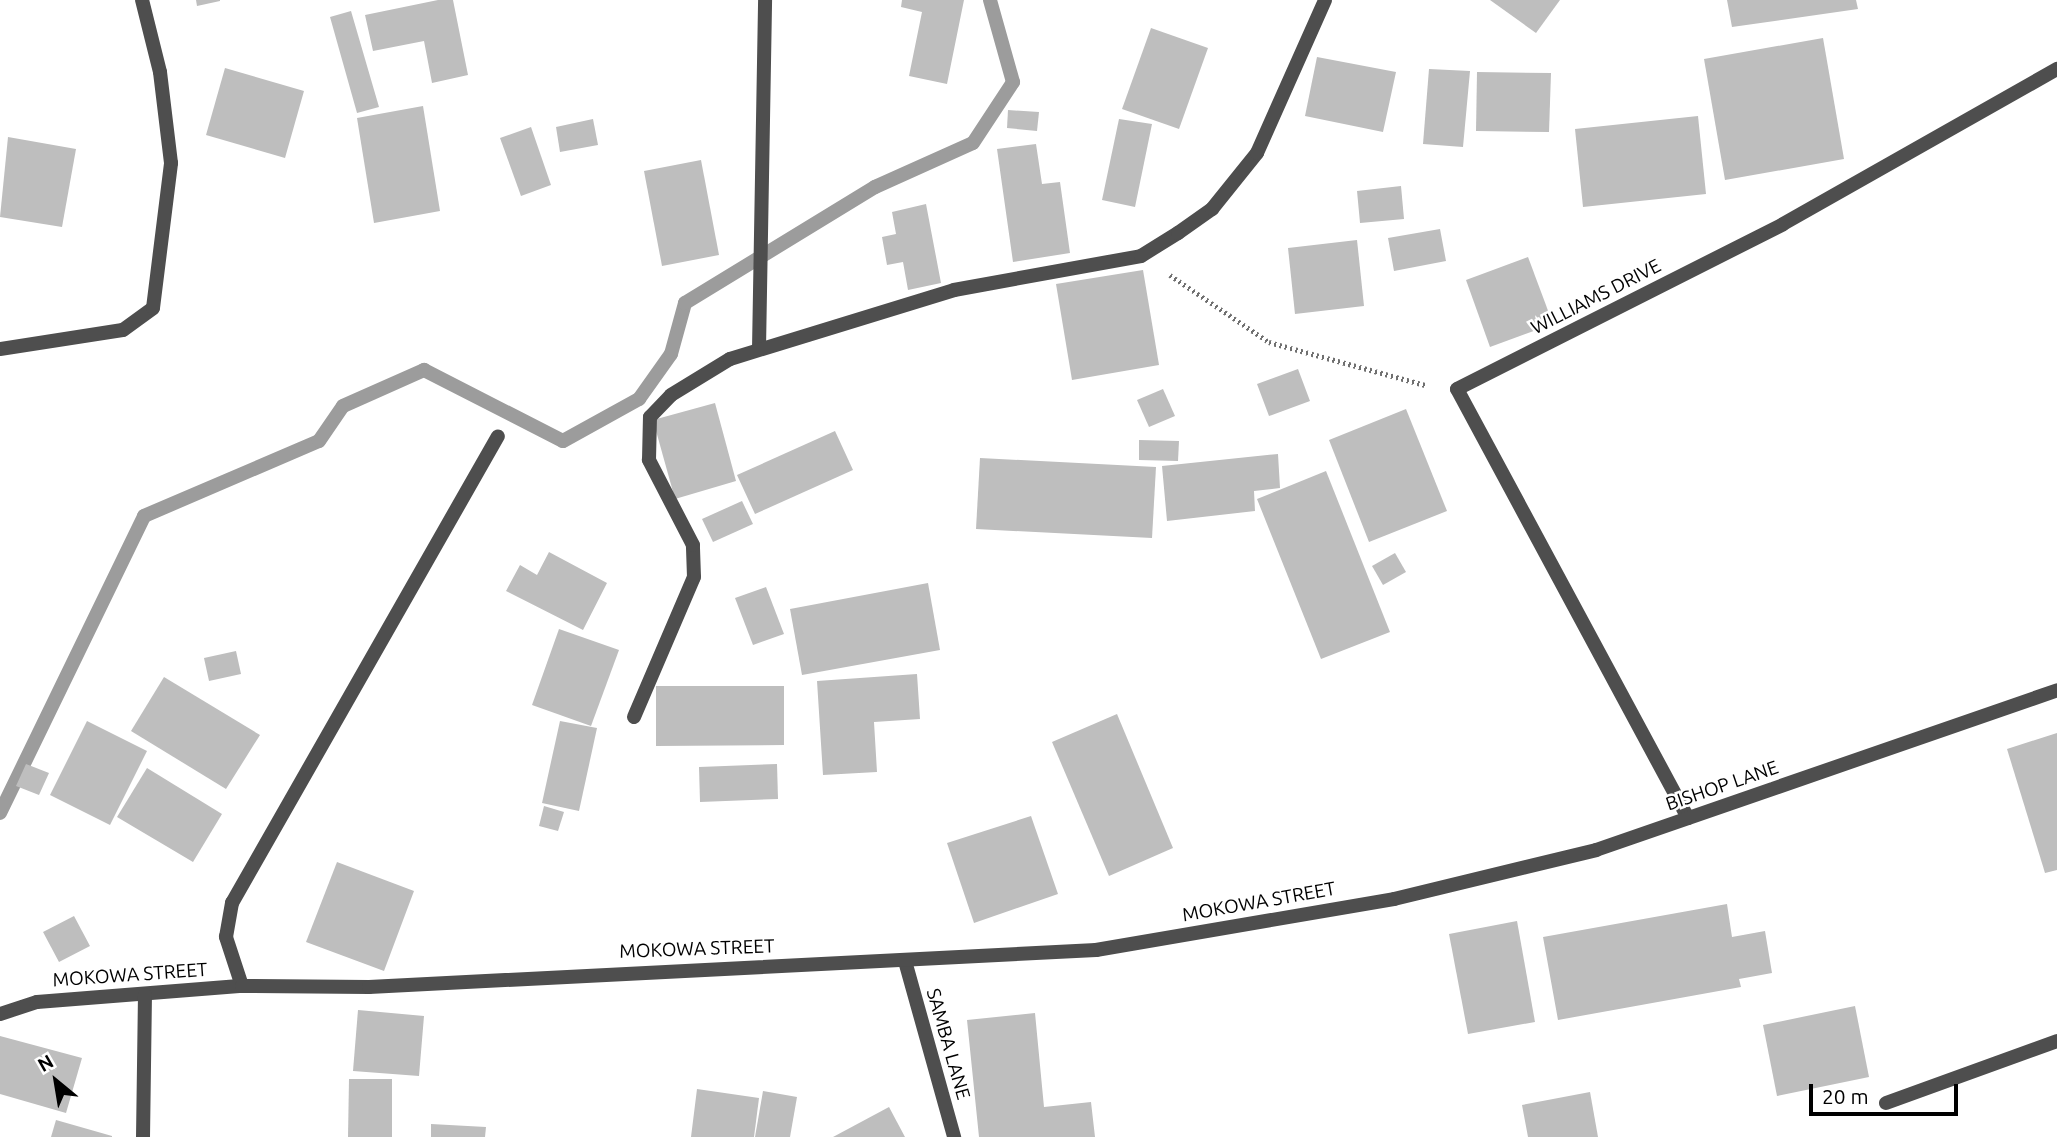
<!DOCTYPE html>
<html>
<head>
<meta charset="utf-8">
<style>
	body { margin:0 }
	#map { position:relative; width:2057px; height:1137px; overflow:hidden; background:#fff; font-family:Ubuntu,sans-serif }
	div>[style] { position:absolute }
	.stream>* { height:14px; margin:-7px; padding:0 7px; transform-origin:7px; border-radius:7px; background:#9c9c9c }
	.building>* { inset:0; background:#bebebe }
	.path>* { height:4.5px; margin-top:-2.25px; transform-origin:0; background:repeating-linear-gradient(90deg,#707070 0 2px,transparent 0 5.5px) }
	.street>* { height:14px; margin:-7px; padding:0 7px; transform-origin:7px; border-radius:7px; background:#4e4e4e }
	span { translate:-50% -50%; white-space:nowrap; text-align:center; line-height:1.15; -webkit-text-stroke:5px #fff; paint-order:stroke }
	.street-label { font-size:19px; color:#000 }
	.north { position:absolute; left:21px; top:1046px; width:70px; height:70px; -webkit-text-stroke:5px #fff; paint-order:stroke; rotate:330deg; font-size:19px; font-weight:700; line-height:28px; text-align:center; color:#000 }
	.north::after { content:''; display:block; margin:auto; width:24px; height:32px; background:#000; clip-path:polygon(50% 0,100% 100%,50% 72%,0 100%) }
	.scale { position:absolute; left:1809px; top:1084px; width:149px; height:32px; box-sizing:border-box; border:4px solid #000; border-top:0; padding-left:9px; font-size:21px; line-height:24px; white-space:nowrap; color:#000; -webkit-text-stroke:5px #fff; paint-order:stroke }
</style>
</head>
<body>
<div id="map">
	<div class="stream">
		<div style="left:0;top:813px;width:330px;rotate:-64.1deg"></div>
		<div style="left:144px;top:516px;width:190px;rotate:-23.2deg"></div>
		<div style="left:319px;top:441px;width:42px;rotate:-55.6deg"></div>
		<div style="left:343px;top:406px;width:89px;rotate:-24deg"></div>
		<div style="left:424px;top:370px;width:156px;rotate:27.1deg"></div>
		<div style="left:563px;top:441px;width:87px;rotate:-28.9deg"></div>
		<div style="left:639px;top:399px;width:55px;rotate:-54.6deg"></div>
		<div style="left:671px;top:354px;width:53px;rotate:-74.6deg"></div>
		<div style="left:685px;top:303px;width:223px;rotate:-31.4deg"></div>
		<div style="left:875px;top:187px;width:107px;rotate:-24.2deg"></div>
		<div style="left:973px;top:143px;width:73px;rotate:-56.7deg"></div>
		<div style="left:1013px;top:82px;width:85px;rotate:-105.7deg"></div>
	</div>
	<div class="building">
		<div style="clip-path:polygon(196px 0,220px 0,220px 1px,197px 6px)"></div>
		<div style="clip-path:polygon(438px 0,453px 0,468px 75px,432px 83px,424px 41px,373px 51px,365px 15px)"></div>
		<div style="clip-path:polygon(902px 0,964px 0,947px 84px,909px 76px,922px 12px,901px 7px)"></div>
		<div style="clip-path:polygon(1490px 0,1560px 0,1536px 33px)"></div>
		<div style="clip-path:polygon(1727px 0,1856px 0,1858px 9px,1732px 27px)"></div>
		<div style="clip-path:polygon(351px 11px,379px 107px,357px 113px,330px 17px)"></div>
		<div style="clip-path:polygon(1151px 28px,1208px 48px,1179px 129px,1122px 109px)"></div>
		<div style="clip-path:polygon(1823px 38px,1844px 159px,1725px 180px,1704px 59px)"></div>
		<div style="clip-path:polygon(1317px 57px,1396px 72px,1383px 132px,1305px 116px)"></div>
		<div style="clip-path:polygon(225px 68px,304px 91px,285px 158px,206px 135px)"></div>
		<div style="clip-path:polygon(1429px 69px,1470px 71px,1463px 147px,1423px 144px)"></div>
		<div style="clip-path:polygon(1477px 72px,1551px 73px,1549px 132px,1476px 131px)"></div>
		<div style="clip-path:polygon(423px 106px,440px 211px,374px 223px,357px 118px)"></div>
		<div style="clip-path:polygon(1008px 110px,1039px 112px,1037px 131px,1007px 128px)"></div>
		<div style="clip-path:polygon(1698px 116px,1706px 194px,1583px 207px,1575px 129px)"></div>
		<div style="clip-path:polygon(593px 119px,598px 145px,560px 152px,556px 127px)"></div>
		<div style="clip-path:polygon(1119px 119px,1152px 124px,1135px 207px,1102px 200px)"></div>
		<div style="clip-path:polygon(531px 127px,551px 185px,521px 196px,500px 138px)"></div>
		<div style="clip-path:polygon(8px 137px,76px 149px,62px 227px,0 217px)"></div>
		<div style="clip-path:polygon(1036px 144px,1042px 184px,1060px 182px,1070px 253px,1013px 262px,997px 149px)"></div>
		<div style="clip-path:polygon(701px 160px,719px 255px,662px 266px,644px 171px)"></div>
		<div style="clip-path:polygon(1401px 186px,1404px 219px,1360px 223px,1357px 191px)"></div>
		<div style="clip-path:polygon(926px 204px,941px 283px,908px 290px,903px 262px,887px 265px,882px 237px,896px 234px,892px 212px)"></div>
		<div style="clip-path:polygon(1440px 229px,1446px 261px,1394px 271px,1388px 238px)"></div>
		<div style="clip-path:polygon(1357px 240px,1364px 306px,1295px 314px,1288px 248px)"></div>
		<div style="clip-path:polygon(1528px 257px,1553px 324px,1490px 347px,1466px 280px)"></div>
		<div style="clip-path:polygon(1143px 270px,1159px 365px,1072px 380px,1056px 284px)"></div>
		<div style="clip-path:polygon(1298px 369px,1310px 401px,1269px 416px,1257px 384px)"></div>
		<div style="clip-path:polygon(1163px 389px,1175px 416px,1149px 427px,1137px 400px)"></div>
		<div style="clip-path:polygon(715px 403px,736px 481px,675px 499px,653px 420px)"></div>
		<div style="clip-path:polygon(1406px 409px,1447px 511px,1369px 542px,1329px 440px)"></div>
		<div style="clip-path:polygon(835px 431px,853px 470px,755px 514px,737px 475px)"></div>
		<div style="clip-path:polygon(1139px 440px,1179px 441px,1178px 461px,1139px 460px)"></div>
		<div style="clip-path:polygon(1278px 454px,1280px 488px,1254px 491px,1255px 511px,1167px 521px,1162px 466px)"></div>
		<div style="clip-path:polygon(980px 458px,1156px 467px,1152px 538px,976px 529px)"></div>
		<div style="clip-path:polygon(1326px 471px,1390px 632px,1321px 659px,1257px 499px)"></div>
		<div style="clip-path:polygon(742px 501px,753px 524px,713px 542px,702px 519px)"></div>
		<div style="clip-path:polygon(549px 552px,607px 583px,583px 630px,506px 591px,520px 565px,537px 575px)"></div>
		<div style="clip-path:polygon(1395px 553px,1406px 572px,1383px 585px,1372px 566px)"></div>
		<div style="clip-path:polygon(928px 583px,940px 650px,802px 675px,790px 609px)"></div>
		<div style="clip-path:polygon(766px 587px,784px 634px,753px 645px,735px 598px)"></div>
		<div style="clip-path:polygon(559px 629px,619px 650px,591px 726px,532px 705px)"></div>
		<div style="clip-path:polygon(236px 651px,241px 674px,209px 681px,204px 658px)"></div>
		<div style="clip-path:polygon(917px 674px,920px 719px,874px 722px,877px 772px,823px 775px,817px 681px)"></div>
		<div style="clip-path:polygon(164px 677px,260px 735px,226px 789px,131px 731px)"></div>
		<div style="clip-path:polygon(656px 686px,784px 686px,784px 745px,656px 746px)"></div>
		<div style="clip-path:polygon(1117px 714px,1173px 848px,1109px 876px,1052px 742px)"></div>
		<div style="clip-path:polygon(87px 721px,147px 751px,110px 825px,50px 795px)"></div>
		<div style="clip-path:polygon(560px 721px,597px 728px,579px 811px,542px 803px)"></div>
		<div style="clip-path:polygon(2057px 733px,2057px 870px,2045px 873px,2007px 749px)"></div>
		<div style="clip-path:polygon(26px 764px,49px 773px,39px 795px,16px 786px)"></div>
		<div style="clip-path:polygon(777px 764px,778px 799px,700px 802px,699px 767px)"></div>
		<div style="clip-path:polygon(147px 768px,222px 814px,193px 862px,117px 817px)"></div>
		<div style="clip-path:polygon(544px 806px,564px 812px,558px 831px,539px 826px)"></div>
		<div style="clip-path:polygon(1031px 816px,1058px 894px,974px 923px,947px 843px)"></div>
		<div style="clip-path:polygon(337px 862px,414px 891px,384px 971px,306px 942px)"></div>
		<div style="clip-path:polygon(1727px 904px,1732px 937px,1765px 931px,1772px 973px,1739px 979px,1741px 987px,1558px 1020px,1543px 937px)"></div>
		<div style="clip-path:polygon(74px 916px,90px 946px,59px 962px,43px 932px)"></div>
		<div style="clip-path:polygon(1517px 921px,1535px 1022px,1468px 1034px,1449px 934px)"></div>
		<div style="clip-path:polygon(1855px 1006px,1869px 1077px,1777px 1096px,1763px 1025px)"></div>
		<div style="clip-path:polygon(358px 1010px,424px 1016px,419px 1076px,353px 1071px)"></div>
		<div style="clip-path:polygon(1035px 1013px,1044px 1107px,1091px 1102px,1095px 1137px,979px 1137px,967px 1020px)"></div>
		<div style="clip-path:polygon(0 1036px,82px 1058px,66px 1113px,0 1094px)"></div>
		<div style="clip-path:polygon(349px 1079px,392px 1079px,392px 1137px,348px 1137px)"></div>
		<div style="clip-path:polygon(697px 1089px,759px 1098px,754px 1137px,691px 1137px)"></div>
		<div style="clip-path:polygon(763px 1091px,797px 1097px,790px 1137px,755px 1137px)"></div>
		<div style="clip-path:polygon(1590px 1092px,1598px 1137px,1528px 1137px,1522px 1105px)"></div>
		<div style="clip-path:polygon(889px 1107px,905px 1137px,833px 1137px)"></div>
		<div style="clip-path:polygon(56px 1120px,112px 1136px,112px 1137px,51px 1137px)"></div>
		<div style="clip-path:polygon(431px 1124px,486px 1127px,485px 1137px,431px 1137px)"></div>
	</div>
	<div class="path">
		<div style="left:1170px;top:275px;width:120px;rotate:34.1deg"></div>
		<div style="left:1269px;top:342px;width:162px;rotate:15.4deg"></div>
	</div>
	<div class="street">
		<div style="left:0;top:349px;width:124px;rotate:-8.8deg"></div>
		<div style="left:123px;top:330px;width:37px;rotate:-36deg"></div>
		<div style="left:153px;top:308px;width:146px;rotate:-82.9deg"></div>
		<div style="left:171px;top:163px;width:92px;rotate:-96.9deg"></div>
		<div style="left:160px;top:72px;width:74px;rotate:-104deg"></div>
		<div style="left:759px;top:349px;width:349px;rotate:-89deg"></div>
		<div style="left:634px;top:717px;width:152px;rotate:-66.8deg"></div>
		<div style="left:694px;top:577px;width:32px;rotate:-92deg"></div>
		<div style="left:693px;top:545px;width:96px;rotate:-117.4deg"></div>
		<div style="left:649px;top:460px;width:43px;rotate:-88.7deg"></div>
		<div style="left:650px;top:417px;width:30px;rotate:-46deg"></div>
		<div style="left:671px;top:395px;width:69px;rotate:-31.4deg"></div>
		<div style="left:730px;top:359px;width:234px;rotate:-17.1deg"></div>
		<div style="left:954px;top:290px;width:190px;rotate:-10.3deg"></div>
		<div style="left:1141px;top:256px;width:44px;rotate:-31.9deg"></div>
		<div style="left:1178px;top:233px;width:42px;rotate:-35.2deg"></div>
		<div style="left:1212px;top:209px;width:72px;rotate:-51.2deg"></div>
		<div style="left:1257px;top:153px;width:167px;rotate:-66deg"></div>
		<div style="left:1688px;top:818px;width:487px;rotate:-118.3deg"></div>
		<div style="left:1457px;top:389px;width:365px;rotate:-26.8deg"></div>
		<div style="left:1783px;top:224px;width:315px;rotate:-29.5deg"></div>
		<div style="left:905px;top:961px;width:183px;rotate:74.4deg"></div>
		<div style="left:242px;top:986px;width:52px;rotate:-108.1deg"></div>
		<div style="left:226px;top:937px;width:35px;rotate:-80deg"></div>
		<div style="left:232px;top:903px;width:537px;rotate:-60.33deg"></div>
		<div style="left:0;top:1014px;width:39px;rotate:-18deg"></div>
		<div style="left:37px;top:1002px;width:206px;rotate:-4.5deg"></div>
		<div style="left:242px;top:986px;width:127px;rotate:0.5deg"></div>
		<div style="left:369px;top:987px;width:728px;rotate:-2.91deg"></div>
		<div style="left:1096px;top:950px;width:302px;rotate:-9.7deg"></div>
		<div style="left:1394px;top:899px;width:208px;rotate:-13.6deg"></div>
		<div style="left:1596px;top:850px;width:488px;rotate:-19.1deg"></div>
		<div style="left:1886px;top:1103px;width:182px;rotate:-19.9deg"></div>
		<div style="left:143px;top:1137px;width:142px;rotate:-89.2deg"></div>
	</div>
	<div class="street-label">
		<span style="left:1596px;top:297px;rotate:-27deg">WILLIAMS DRIVE</span>
		<span style="left:1722px;top:786px;rotate:-19deg">BISHOP LANE</span>
		<span style="left:1259px;top:902px;rotate:-10deg">MOKOWA STREET</span>
		<span style="left:697px;top:949px;rotate:-2deg">MOKOWA STREET</span>
		<span style="left:130px;top:975px;rotate:-4deg">MOKOWA STREET</span>
		<span style="left:948px;top:1044px;rotate:74deg">SAMBA LANE</span>
	</div>
	<div class="north">N</div>
	<div class="scale">20 m</div>
</div>
</body>
</html>
